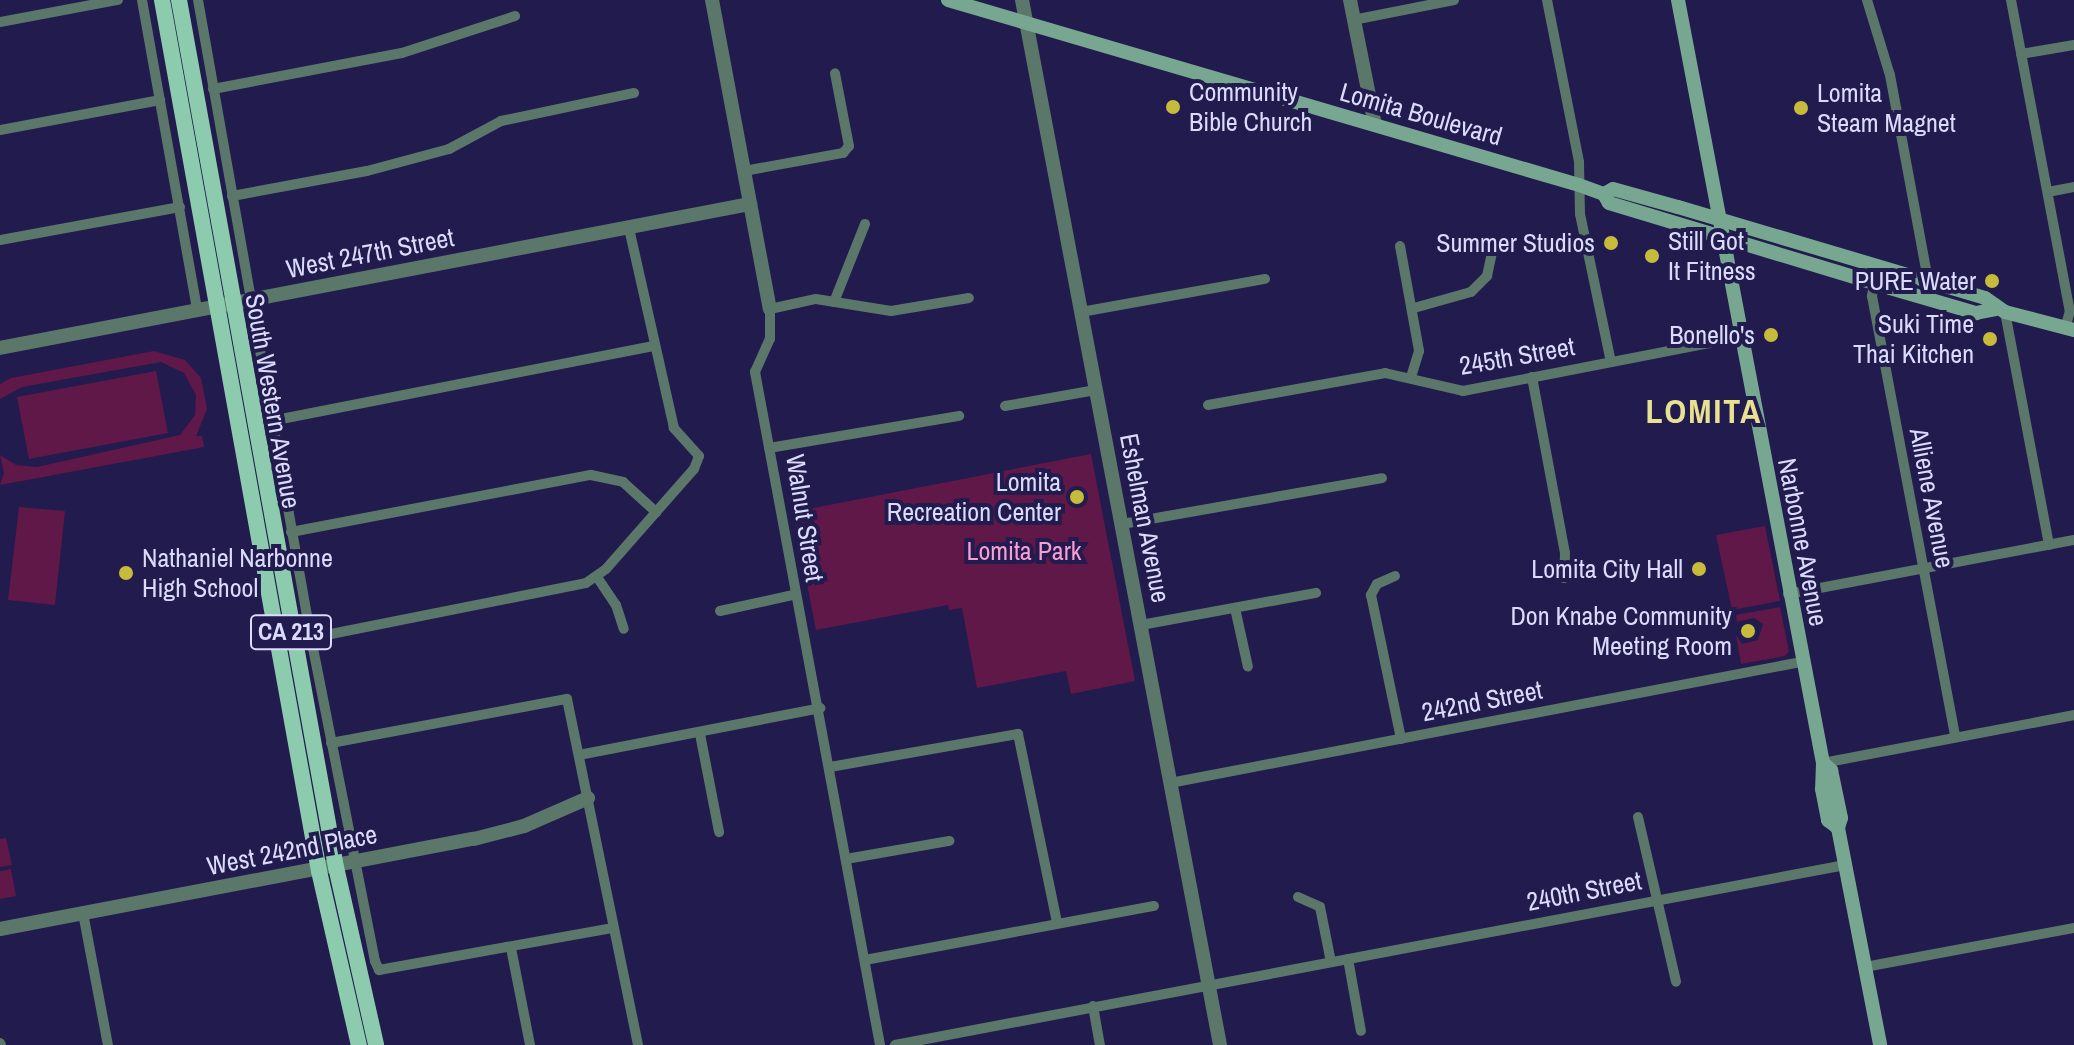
<!DOCTYPE html>
<html>
<head>
<meta charset="utf-8">
<style>
	body { margin:0 }
	#map { position:relative; width:2074px; height:1045px; overflow:hidden; background:#211b4e; font-family:"Archivo Narrow",sans-serif }
	div>[style] { position:absolute }
	.green>* { inset:0; background:#601848 }
	.minor>* { height:10px; margin:-5px; padding:0 5px; transform-origin:5px; border-radius:5px; background:#5a7769 }
	.tertiary>* { height:14px; margin:-7px; padding:0 7px; transform-origin:7px; border-radius:7px; background:#5a7769 }
	.secondary>* { height:14px; margin:-7px; padding:0 7px; transform-origin:7px; border-radius:7px; background:#77a790 }
	.primary>* { height:16px; margin:-8px; padding:0 8px; transform-origin:8px; border-radius:8px; background:#8dcbae }
	.dots>* { width:22px; height:22px; translate:-50% -50%; box-sizing:border-box; border:4px solid #211b4e; border-radius:50% }
	span { translate:-50% -50%; white-space:nowrap; text-align:center; line-height:1.15; -webkit-text-stroke:8px #211b4e; paint-order:stroke }
	.shield-label span { padding:2px 6px; background:#211b4e; border:2px solid; border-radius:6px; -webkit-text-stroke-width:0 }
	.shield-label { font-size:24px; color:#dbdcfd; font-weight:700 }
	.poi-label { font-size:26px; color:#dbdcfd }
	.left { translate:0 -50%; text-align:left }
	.right { translate:-100% -50%; text-align:right }
	.street-label { font-size:26px; color:#dbdcfd }
	.park-label { font-size:26px; color:#f99dd3 }
	.district-label { font-size:34px; color:#e8e192; font-weight:700; letter-spacing:2px }
</style>
</head>
<body>
<div id="map">
	<div class="green">
		<div style="clip-path:polygon(154px 351px,185px 360px,201px 378px,207px 409px,196px 436px,202px 436px,204px 447px,0 485px,4px 473px,0 455px,16px 465px,37px 467px,180px 435px,195px 415px,196px 395px,184px 373px,161px 362px,22px 387px,0 399px,0 384px,11px 378px)"></div>
		<div style="clip-path:polygon(156px 371px,168px 433px,29px 459px,17px 397px)"></div>
		<div style="clip-path:polygon(1091px 454px,1135px 681px,1071px 694px,1066px 671px,977px 688px,962px 608px,949px 610px,948px 605px,816px 630px,793px 512px)"></div>
		<div style="clip-path:polygon(19px 507px,65px 511px,55px 605px,8px 600px)"></div>
		<div style="clip-path:polygon(1765px 526px,1780px 601px,1732px 610px,1716px 535px)"></div>
		<div style="clip-path:polygon(1780px 607px,1789px 651px,1785px 656px,1741px 664px,1736px 635px,1742px 644px,1758px 640px,1763px 624px,1754px 618px,1737px 622px,1736px 615px)"></div>
		<div style="clip-path:polygon(6px 838px,12px 865px,0 867px,0 839px)"></div>
		<div style="clip-path:polygon(11px 869px,16px 896px,0 899px,0 871px)"></div>
	</div>
	<div class="minor">
		<div style="left:142px;top:0;width:315px;rotate:79.9deg"></div>
		<div style="left:198px;top:0;width:648px;rotate:79.96deg"></div>
		<div style="left:311px;top:638px;width:329px;rotate:78.8deg"></div>
		<div style="left:375px;top:961px;width:10px;rotate:66deg"></div>
		<div style="left:379px;top:970px;width:238px;rotate:-10.2deg"></div>
		<div style="left:1547px;top:0;width:165px;rotate:78.8deg"></div>
		<div style="left:1579px;top:162px;width:52px;rotate:88.9deg"></div>
		<div style="left:1580px;top:214px;width:151px;rotate:78.2deg"></div>
		<div style="left:1867px;top:0;width:78px;rotate:73deg"></div>
		<div style="left:1890px;top:75px;width:209px;rotate:79.5deg"></div>
		<div style="left:2011px;top:0;width:317px;rotate:79.3deg"></div>
		<div style="left:2070px;top:311px;width:18px;rotate:106deg"></div>
		<div style="left:1353px;top:20px;width:103px;rotate:-11.2deg"></div>
		<div style="left:0;top:22px;width:120px;rotate:-10.6deg"></div>
		<div style="left:2021px;top:54px;width:54px;rotate:-9.6deg"></div>
		<div style="left:213px;top:89px;width:192px;rotate:-10.8deg"></div>
		<div style="left:402px;top:53px;width:119px;rotate:-18.1deg"></div>
		<div style="left:0;top:130px;width:163px;rotate:-10.6deg"></div>
		<div style="left:744px;top:171px;width:101px;rotate:-10.3deg"></div>
		<div style="left:843px;top:153px;width:9px;rotate:-49deg"></div>
		<div style="left:849px;top:146px;width:74px;rotate:-100.9deg"></div>
		<div style="left:2048px;top:192px;width:26px;rotate:-11deg"></div>
		<div style="left:232px;top:196px;width:137px;rotate:-10.5deg"></div>
		<div style="left:367px;top:171px;width:85px;rotate:-15deg"></div>
		<div style="left:449px;top:149px;width:59px;rotate:-28.3deg"></div>
		<div style="left:501px;top:121px;width:136px;rotate:-11.9deg"></div>
		<div style="left:0;top:240px;width:183px;rotate:-10.4deg"></div>
		<div style="left:1400px;top:246px;width:107px;rotate:79.7deg"></div>
		<div style="left:1419px;top:351px;width:28px;rotate:107deg"></div>
		<div style="left:1878px;top:267px;width:30px;rotate:102deg"></div>
		<div style="left:1872px;top:296px;width:449px;rotate:79.3deg"></div>
		<div style="left:834px;top:302px;width:84px;rotate:-68.3deg"></div>
		<div style="left:1414px;top:308px;width:59px;rotate:-15.7deg"></div>
		<div style="left:1471px;top:292px;width:23px;rotate:-45deg"></div>
		<div style="left:1487px;top:276px;width:25px;rotate:-78deg"></div>
		<div style="left:1081px;top:312px;width:187px;rotate:-10.2deg"></div>
		<div style="left:2005px;top:312px;width:237px;rotate:79.3deg"></div>
		<div style="left:1532px;top:377px;width:179px;rotate:79.4deg"></div>
		<div style="left:1565px;top:553px;width:25px;rotate:92deg"></div>
		<div style="left:1208px;top:405px;width:180px;rotate:-10.2deg"></div>
		<div style="left:1385px;top:373px;width:80px;rotate:13deg"></div>
		<div style="left:1463px;top:391px;width:282px;rotate:-11deg"></div>
		<div style="left:1005px;top:406px;width:92px;rotate:-10deg"></div>
		<div style="left:271px;top:421px;width:391px;rotate:-11.1deg"></div>
		<div style="left:769px;top:448px;width:193px;rotate:-9.6deg"></div>
		<div style="left:1122px;top:524px;width:264px;rotate:-10deg"></div>
		<div style="left:291px;top:532px;width:305px;rotate:-10.8deg"></div>
		<div style="left:591px;top:475px;width:33px;rotate:12deg"></div>
		<div style="left:623px;top:482px;width:45px;rotate:42.3deg"></div>
		<div style="left:1395px;top:576px;width:20px;rotate:156deg"></div>
		<div style="left:1377px;top:584px;width:13px;rotate:119deg"></div>
		<div style="left:1371px;top:595px;width:147px;rotate:78.2deg"></div>
		<div style="left:597px;top:577px;width:34px;rotate:56deg"></div>
		<div style="left:616px;top:605px;width:25px;rotate:72deg"></div>
		<div style="left:1788px;top:594px;width:291px;rotate:-10.7deg"></div>
		<div style="left:1235px;top:608px;width:60px;rotate:77.6deg"></div>
		<div style="left:720px;top:611px;width:75px;rotate:-12.4deg"></div>
		<div style="left:1141px;top:625px;width:178px;rotate:-10.4deg"></div>
		<div style="left:311px;top:638px;width:280px;rotate:-11.3deg"></div>
		<div style="left:586px;top:583px;width:24px;rotate:-35deg"></div>
		<div style="left:606px;top:569px;width:133px;rotate:-48.7deg"></div>
		<div style="left:694px;top:469px;width:14px;rotate:-69deg"></div>
		<div style="left:699px;top:456px;width:38px;rotate:-132deg"></div>
		<div style="left:674px;top:428px;width:204px;rotate:-102.7deg"></div>
		<div style="left:700px;top:734px;width:100px;rotate:79deg"></div>
		<div style="left:331px;top:743px;width:240px;rotate:-10.6deg"></div>
		<div style="left:567px;top:699px;width:353px;rotate:78.4deg"></div>
		<div style="left:579px;top:755px;width:246px;rotate:-11deg"></div>
		<div style="left:1823px;top:763px;width:256px;rotate:-10.8deg"></div>
		<div style="left:830px;top:767px;width:191px;rotate:-10deg"></div>
		<div style="left:1018px;top:734px;width:192px;rotate:78.3deg"></div>
		<div style="left:1170px;top:783px;width:642px;rotate:-10.86deg"></div>
		<div style="left:1638px;top:817px;width:169px;rotate:77deg"></div>
		<div style="left:846px;top:859px;width:105px;rotate:-9.9deg"></div>
		<div style="left:1298px;top:897px;width:24px;rotate:24deg"></div>
		<div style="left:1320px;top:907px;width:56px;rotate:78.7deg"></div>
		<div style="left:83px;top:913px;width:134px;rotate:79.3deg"></div>
		<div style="left:511px;top:948px;width:99px;rotate:78.9deg"></div>
		<div style="left:1348px;top:959px;width:73px;rotate:79.8deg"></div>
		<div style="left:865px;top:960px;width:294px;rotate:-10.6deg"></div>
		<div style="left:1865px;top:967px;width:213px;rotate:-10.6deg"></div>
		<div style="left:1093px;top:1006px;width:40px;rotate:80deg"></div>
		<div style="left:0;top:1043px;width:2px;rotate:63deg"></div>
		<div style="left:880px;top:1045px;width:685px;rotate:-100.52deg"></div>
		<div style="left:755px;top:372px;width:36px;rotate:-66deg"></div>
		<div style="left:770px;top:339px;width:30px;rotate:-90deg"></div>
		<div style="left:770px;top:309px;width:47px;rotate:-12.3deg"></div>
		<div style="left:816px;top:299px;width:76px;rotate:9.1deg"></div>
		<div style="left:891px;top:311px;width:79px;rotate:-9.5deg"></div>
		<div style="left:895px;top:1045px;width:967px;rotate:-10.73deg"></div>
	</div>
	<div class="tertiary">
		<div style="left:712px;top:0;width:314px;rotate:79.4deg"></div>
		<div style="left:1022px;top:0;width:1064px;rotate:79.27deg"></div>
		<div style="left:1350px;top:0;width:127px;rotate:78.7deg"></div>
		<div style="left:0;top:348px;width:764px;rotate:-10.87deg"></div>
		<div style="left:0;top:929px;width:482px;rotate:-10.8deg"></div>
		<div style="left:474px;top:839px;width:52px;rotate:-14.6deg"></div>
		<div style="left:524px;top:826px;width:70px;rotate:-23.6deg"></div>
	</div>
	<div class="secondary">
		<div style="left:948px;top:0;width:658px;rotate:16.34deg"></div>
		<div style="left:1579px;top:185px;width:27px;rotate:20deg"></div>
		<div style="left:1604px;top:194px;width:10px;rotate:61deg"></div>
		<div style="left:1609px;top:203px;width:294px;rotate:16.8deg"></div>
		<div style="left:1890px;top:288px;width:90px;rotate:16.2deg"></div>
		<div style="left:1976px;top:313px;width:20px;rotate:-11deg"></div>
		<div style="left:1678px;top:0;width:777px;rotate:79.24deg"></div>
		<div style="left:1823px;top:763px;width:26px;rotate:92deg"></div>
		<div style="left:1822px;top:789px;width:32px;rotate:79deg"></div>
		<div style="left:1828px;top:820px;width:13px;rotate:39deg"></div>
		<div style="left:1604px;top:194px;width:10px;rotate:-29deg"></div>
		<div style="left:1613px;top:189px;width:67px;rotate:15.5deg"></div>
		<div style="left:1678px;top:207px;width:320px;rotate:16.5deg"></div>
		<div style="left:1985px;top:298px;width:24px;rotate:35deg"></div>
		<div style="left:2005px;top:312px;width:71px;rotate:14.6deg"></div>
		<div style="left:1823px;top:763px;width:11px;rotate:41deg"></div>
		<div style="left:1831px;top:770px;width:49px;rotate:78.2deg"></div>
		<div style="left:1841px;top:818px;width:10px;rotate:107deg"></div>
		<div style="left:1838px;top:828px;width:221px;rotate:79deg"></div>
	</div>
	<div class="primary">
		<div style="left:162px;top:0;width:885px;rotate:79.78deg"></div>
		<div style="left:319px;top:871px;width:179px;rotate:77.1deg"></div>
		<div style="left:179px;top:0;width:881px;rotate:79.74deg"></div>
		<div style="left:336px;top:867px;width:182px;rotate:77.3deg"></div>
	</div>
	<div class="dots">
		<div style="left:1173px;top:107px;background:#c7bb3c"></div>
		<div style="left:1801px;top:108px;background:#c7bb3c"></div>
		<div style="left:1611px;top:243px;background:#c7bb3c"></div>
		<div style="left:1652px;top:256px;background:#c7bb3c"></div>
		<div style="left:1992px;top:281px;background:#c7bb3c"></div>
		<div style="left:1771px;top:335px;background:#c7bb3c"></div>
		<div style="left:1990px;top:339px;background:#c7bb3c"></div>
		<div style="left:1077px;top:497px;background:#c7bb3c"></div>
		<div style="left:1699px;top:569px;background:#c7bb3c"></div>
		<div style="left:126px;top:573px;background:#c7bb3c"></div>
		<div style="left:1748px;top:631px;background:#c7bb3c"></div>
	</div>
	<div class="shield-label">
		<span style="left:291px;top:632px">CA 213</span>
	</div>
	<div class="poi-label">
		<span class="left" style="left:1189px;top:107px">Community<br>Bible Church</span>
		<span class="left" style="left:1817px;top:108px">Lomita<br>Steam Magnet</span>
		<span class="left" style="left:1668px;top:256px">Still Got<br>It Fitness</span>
		<span class="right" style="left:1595px;top:243px">Summer Studios</span>
		<span class="right" style="left:1976px;top:281px">PURE Water</span>
		<span class="right" style="left:1974px;top:339px">Suki Time<br>Thai Kitchen</span>
		<span class="right" style="left:1755px;top:335px">Bonello's</span>
		<span class="right" style="left:1061px;top:497px">Lomita<br>Recreation Center</span>
		<span class="left" style="left:142px;top:573px">Nathaniel Narbonne<br>High School</span>
		<span class="right" style="left:1683px;top:569px">Lomita City Hall</span>
		<span class="right" style="left:1732px;top:631px">Don Knabe Community<br>Meeting Room</span>
	</div>
	<div class="street-label">
		<span style="left:1421px;top:114px;rotate:16deg">Lomita Boulevard</span>
		<span style="left:370px;top:253px;rotate:-11deg">West 247th Street</span>
		<span style="left:1517px;top:356px;rotate:-10deg">245th Street</span>
		<span style="left:273px;top:401px;rotate:80deg">South Western Avenue</span>
		<span style="left:1932px;top:498px;rotate:79deg">Alliene Avenue</span>
		<span style="left:805px;top:518px;rotate:81deg">Walnut Street</span>
		<span style="left:1145px;top:518px;rotate:79deg">Eshelman Avenue</span>
		<span style="left:1803px;top:542px;rotate:79deg">Narbonne Avenue</span>
		<span style="left:1482px;top:701px;rotate:-11deg">242nd Street</span>
		<span style="left:292px;top:850px;rotate:-11deg">West 242nd Place</span>
		<span style="left:1584px;top:891px;rotate:-11deg">240th Street</span>
	</div>
	<div class="park-label">
		<span style="left:1024px;top:551px">Lomita Park</span>
	</div>
	<div class="district-label">
		<span style="left:1704px;top:412px">LOMITA</span>
	</div>
</div>
</body>
</html>
